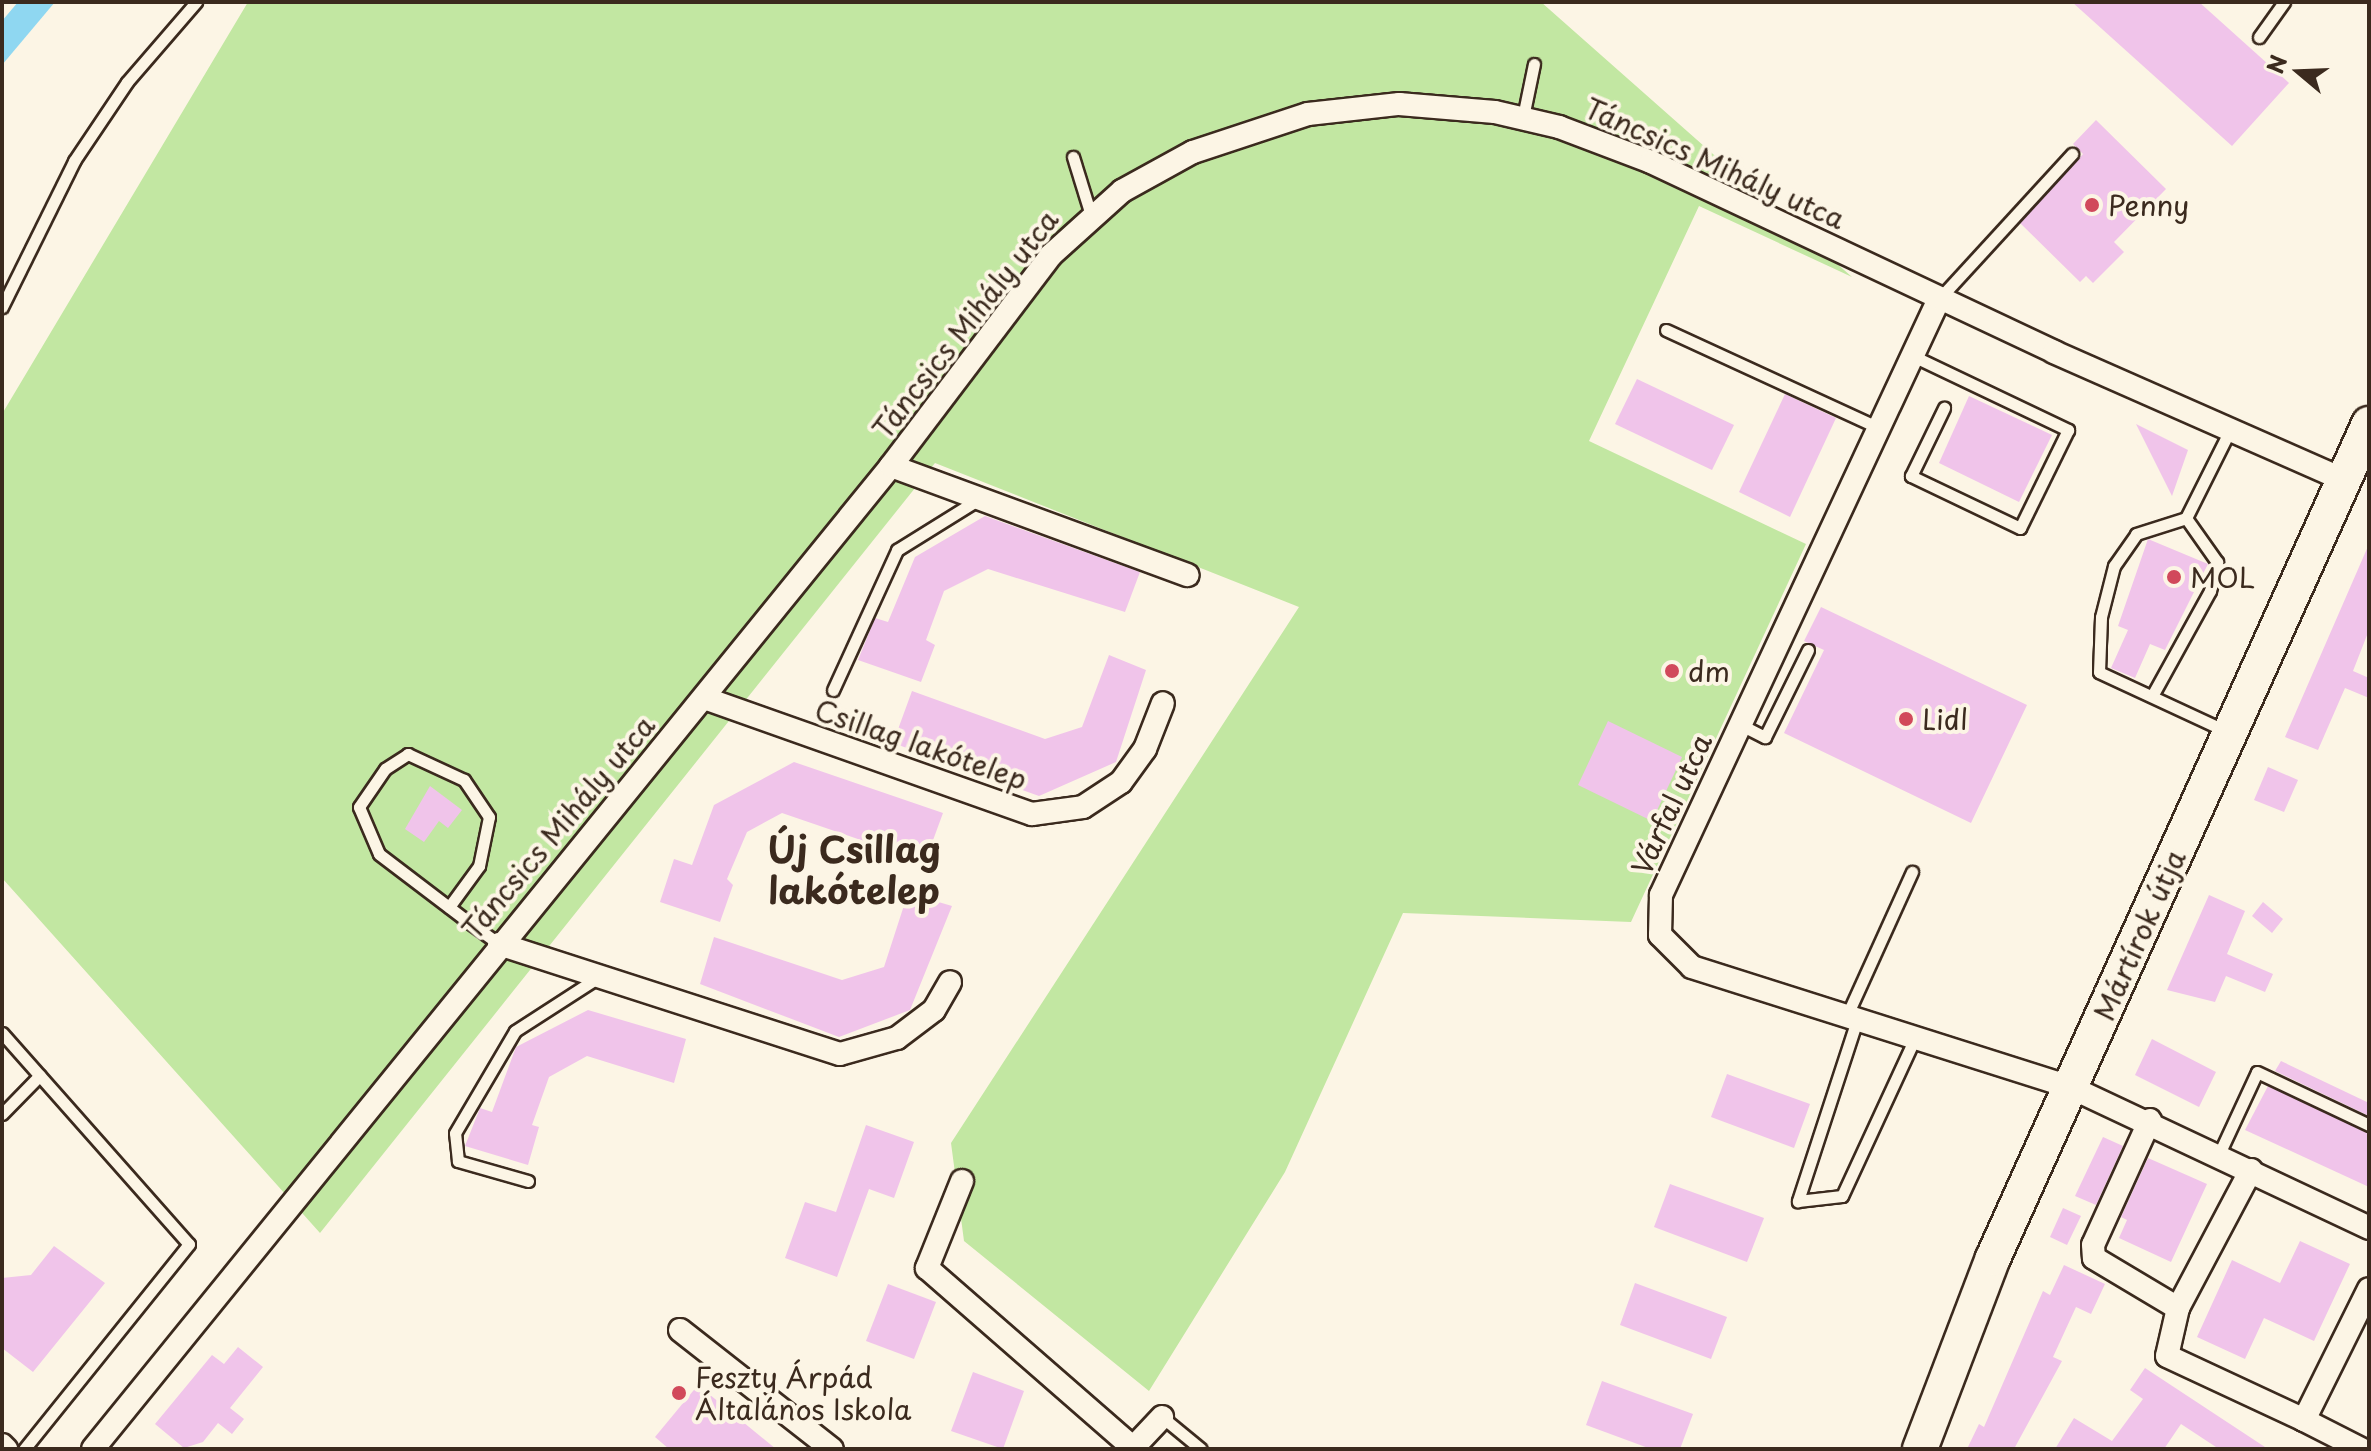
<!DOCTYPE html>
<html>
<head>
<meta charset="utf-8">
<style>
	body { margin:0 }
	#map { position:relative; width:2371px; height:1451px; overflow:hidden; background:#fcf5e5; font-family:"Playpen Sans",sans-serif }
	div>[style] { position:absolute }
	.green>* { inset:0; background:#c2e7a2 }
	.water>* { inset:0; background:#8fd7f1 }
	.building>* { inset:0; background:#f0c4ea }
	.roads { filter:drop-shadow(2px 0 #3b2a1e) drop-shadow(-2px 0 #3b2a1e) drop-shadow(0 2px #3b2a1e) drop-shadow(0 -2px #3b2a1e) }
	.service>* { height:11px; margin:-5.5px; padding:0 5.5px; transform-origin:5.5px; border-radius:5.5px; background:#fcf5e5 }
	.minor>* { height:22px; margin:-11px; padding:0 11px; transform-origin:11px; border-radius:11px; background:#fcf5e5 }
	.primary>* { height:34px; margin:-17px; padding:0 17px; transform-origin:17px; border-radius:17px; background:#fcf5e5 }
	.dots>* { width:22px; height:22px; translate:-50% -50%; box-sizing:border-box; border:4px solid #fcf5e5; border-radius:50% }
	span { translate:-50% -50%; white-space:nowrap; text-align:center; line-height:1.15; -webkit-text-stroke:8px #fcf5e5; paint-order:stroke }
	.street-label { font-size:28px; color:#3b2a1e }
	.poi-label { font-size:28px; color:#3b2a1e }
	.left { translate:0 -50%; text-align:left }
	.district-label { font-size:36px; color:#3b2a1e; font-weight:700 }
	.frame { position:absolute; inset:0; border:4px solid #3b2a1e; pointer-events:none }
	.north { position:absolute; left:2259px; top:32px; width:80px; height:80px; -webkit-text-stroke:6px #fcf5e5; paint-order:stroke; rotate:289deg; font-size:22px; font-weight:700; line-height:32px; text-align:center; color:#3b2a1e }
	.north::after { content:''; display:block; margin:auto; width:28px; height:36px; background:#3b2a1e; clip-path:polygon(50% 0,100% 100%,50% 72%,0 100%) }
</style>
</head>
<body>
<div id="map">
	<div class="green">
		<div style="clip-path:polygon(248px 2px,1541px 2px,1852px 277px,1699px 206px,1589px 441px,1806px 544px,1631px 922px,1403px 913px,1285px 1172px,1149px 1391px,964px 1241px,951px 1143px,1299px 607px,935px 463px,320px 1233px,2px 878px,2px 414px)"></div>
	</div>
	<div class="water">
		<div style="clip-path:polygon(18px 2px,55px 2px,2px 65px,2px 21px)"></div>
	</div>
	<div class="building">
		<div style="clip-path:polygon(2072px 2px,2199px 2px,2289px 83px,2232px 146px)"></div>
		<div style="clip-path:polygon(2096px 120px,2166px 189px,2114px 242px,2124px 252px,2093px 283px,2086px 276px,2080px 282px,2020px 223px,2078px 160px,2083px 154px,2073px 144px)"></div>
		<div style="clip-path:polygon(1637px 379px,1734px 425px,1712px 470px,1615px 424px)"></div>
		<div style="clip-path:polygon(1785px 394px,1836px 418px,1790px 517px,1739px 492px)"></div>
		<div style="clip-path:polygon(1969px 396px,2052px 435px,2019px 502px,1939px 463px)"></div>
		<div style="clip-path:polygon(2136px 424px,2188px 450px,2172px 496px)"></div>
		<div style="clip-path:polygon(985px 516px,1140px 572px,1125px 612px,988px 569px,944px 591px,926px 640px,935px 645px,921px 682px,858px 660px,875px 618px,888px 622px,915px 557px)"></div>
		<div style="clip-path:polygon(2148px 539px,2208px 564px,2165px 650px,2150px 644px,2135px 678px,2111px 668px,2128px 630px,2118px 626px)"></div>
		<div style="clip-path:polygon(2369px 544px,2369px 630px,2353px 671px,2369px 678px,2369px 698px,2345px 688px,2318px 750px,2285px 737px)"></div>
		<div style="clip-path:polygon(1821px 607px,2027px 705px,1971px 823px,1784px 733px,1824px 650px,1804px 641px)"></div>
		<div style="clip-path:polygon(1109px 655px,1146px 670px,1116px 762px,1039px 796px,893px 743px,912px 691px,1045px 739px,1082px 727px)"></div>
		<div style="clip-path:polygon(1608px 721px,1682px 757px,1652px 821px,1578px 785px)"></div>
		<div style="clip-path:polygon(794px 762px,943px 813px,925px 862px,782px 813px,747px 832px,727px 879px,733px 885px,720px 922px,660px 902px,674px 859px,692px 865px,714px 805px)"></div>
		<div style="clip-path:polygon(2268px 767px,2298px 780px,2284px 812px,2254px 800px)"></div>
		<div style="clip-path:polygon(430px 786px,462px 810px,448px 828px,439px 821px,424px 842px,405px 829px)"></div>
		<div style="clip-path:polygon(908px 893px,952px 906px,910px 1010px,839px 1037px,700px 984px,714px 937px,842px 980px,884px 967px)"></div>
		<div style="clip-path:polygon(2209px 895px,2245px 911px,2227px 954px,2273px 974px,2265px 992px,2226px 976px,2215px 1002px,2167px 990px)"></div>
		<div style="clip-path:polygon(2263px 902px,2283px 919px,2272px 933px,2252px 916px)"></div>
		<div style="clip-path:polygon(588px 1010px,686px 1039px,674px 1083px,587px 1056px,549px 1077px,532px 1125px,539px 1127px,528px 1165px,465px 1146px,480px 1108px,492px 1112px,516px 1047px)"></div>
		<div style="clip-path:polygon(2152px 1039px,2216px 1072px,2199px 1107px,2135px 1075px)"></div>
		<div style="clip-path:polygon(2281px 1061px,2369px 1103px,2369px 1116px,2275px 1071px)"></div>
		<div style="clip-path:polygon(1727px 1074px,1810px 1104px,1794px 1148px,1711px 1117px)"></div>
		<div style="clip-path:polygon(2268px 1086px,2369px 1133px,2369px 1187px,2245px 1130px)"></div>
		<div style="clip-path:polygon(866px 1125px,914px 1142px,894px 1198px,869px 1189px,837px 1277px,785px 1258px,805px 1202px,836px 1212px)"></div>
		<div style="clip-path:polygon(2103px 1137px,2123px 1146px,2096px 1205px,2075px 1196px)"></div>
		<div style="clip-path:polygon(2148px 1158px,2207px 1184px,2171px 1262px,2119px 1238px,2127px 1220px,2121px 1217px)"></div>
		<div style="clip-path:polygon(1670px 1184px,1764px 1218px,1747px 1262px,1654px 1227px)"></div>
		<div style="clip-path:polygon(2063px 1208px,2081px 1216px,2067px 1245px,2050px 1237px)"></div>
		<div style="clip-path:polygon(2300px 1241px,2350px 1264px,2314px 1341px,2264px 1318px,2245px 1359px,2197px 1337px,2232px 1260px,2280px 1283px)"></div>
		<div style="clip-path:polygon(54px 1246px,105px 1283px,33px 1372px,2px 1348px,2px 1278px,31px 1275px)"></div>
		<div style="clip-path:polygon(2064px 1265px,2105px 1284px,2091px 1314px,2076px 1307px,2053px 1357px,2062px 1361px,2014px 1449px,1967px 1449px,1979px 1424px,1984px 1427px,2043px 1291px,2050px 1295px)"></div>
		<div style="clip-path:polygon(1635px 1283px,1727px 1317px,1711px 1359px,1620px 1325px)"></div>
		<div style="clip-path:polygon(888px 1284px,936px 1302px,914px 1359px,866px 1341px)"></div>
		<div style="clip-path:polygon(238px 1347px,263px 1367px,230px 1408px,244px 1419px,232px 1434px,218px 1423px,203px 1442px,184px 1448px,155px 1424px,212px 1355px,224px 1364px)"></div>
		<div style="clip-path:polygon(2145px 1368px,2268px 1449px,2219px 1449px,2181px 1424px,2164px 1449px,2055px 1449px,2074px 1418px,2112px 1441px,2143px 1399px,2130px 1390px)"></div>
		<div style="clip-path:polygon(973px 1372px,1024px 1391px,1003px 1449px,951px 1431px)"></div>
		<div style="clip-path:polygon(1602px 1381px,1693px 1414px,1680px 1449px,1651px 1449px,1586px 1425px)"></div>
		<div style="clip-path:polygon(698px 1385px,776px 1449px,669px 1449px,655px 1437px)"></div>
	</div>
	<div class="roads">
		<div class="service">
			<div style="left:2259px;top:37px;width:43px;rotate:-54.5deg"></div>
			<div style="left:1523px;top:117px;width:54px;rotate:-78.3deg"></div>
			<div style="left:1073px;top:157px;width:61px;rotate:72.8deg"></div>
			<div style="left:1939px;top:299px;width:197px;rotate:-47.5deg"></div>
			<div style="left:2px;top:307px;width:163px;rotate:-63.7deg"></div>
			<div style="left:74px;top:161px;width:95px;rotate:-56.1deg"></div>
			<div style="left:127px;top:82px;width:106px;rotate:-49.2deg"></div>
			<div style="left:1666px;top:330px;width:234px;rotate:24.7deg"></div>
			<div style="left:1913px;top:356px;width:172px;rotate:25.5deg"></div>
			<div style="left:2068px;top:430px;width:109px;rotate:116.1deg"></div>
			<div style="left:2020px;top:528px;width:121px;rotate:-154.5deg"></div>
			<div style="left:1911px;top:476px;width:76px;rotate:-64.1deg"></div>
			<div style="left:833px;top:690px;width:154px;rotate:-65.4deg"></div>
			<div style="left:897px;top:550px;width:97px;rotate:-31.9deg"></div>
			<div style="left:2152px;top:696px;width:120px;rotate:-61.1deg"></div>
			<div style="left:2210px;top:591px;width:30px;rotate:-76deg"></div>
			<div style="left:2217px;top:562px;width:54px;rotate:-125.2deg"></div>
			<div style="left:1741px;top:725px;width:27px;rotate:27deg"></div>
			<div style="left:1765px;top:737px;width:97px;rotate:-63.7deg"></div>
			<div style="left:2228px;top:732px;width:142px;rotate:-155.1deg"></div>
			<div style="left:2099px;top:672px;width:55px;rotate:-87.9deg"></div>
			<div style="left:2101px;top:617px;width:53px;rotate:-75.7deg"></div>
			<div style="left:2114px;top:566px;width:39px;rotate:-55deg"></div>
			<div style="left:2136px;top:534px;width:52px;rotate:-17.7deg"></div>
			<div style="left:2186px;top:518px;width:98px;rotate:-63.4deg"></div>
			<div style="left:449px;top:907px;width:51px;rotate:-53.8deg"></div>
			<div style="left:479px;top:866px;width:50px;rotate:-78.5deg"></div>
			<div style="left:489px;top:817px;width:45px;rotate:-124deg"></div>
			<div style="left:464px;top:780px;width:62px;rotate:-155.1deg"></div>
			<div style="left:408px;top:754px;width:27px;rotate:147deg"></div>
			<div style="left:385px;top:769px;width:46px;rotate:124.4deg"></div>
			<div style="left:359px;top:807px;width:51px;rotate:66.9deg"></div>
			<div style="left:379px;top:854px;width:106px;rotate:37.3deg"></div>
			<div style="left:463px;top:918px;width:44px;rotate:35.8deg"></div>
			<div style="left:1848px;top:1013px;width:155px;rotate:-65.6deg"></div>
			<div style="left:1858px;top:1017px;width:194px;rotate:108.1deg"></div>
			<div style="left:1798px;top:1201px;width:44px;rotate:-6.5deg"></div>
			<div style="left:1842px;top:1196px;width:176px;rotate:-65.2deg"></div>
			<div style="left:2px;top:1033px;width:282px;rotate:48.5deg"></div>
			<div style="left:189px;top:1244px;width:263px;rotate:128.8deg"></div>
			<div style="left:2px;top:1114px;width:54px;rotate:-45.7deg"></div>
			<div style="left:2219px;top:1154px;width:90px;rotate:-65.1deg"></div>
			<div style="left:2257px;top:1072px;width:124px;rotate:25.3deg"></div>
			<div style="left:528px;top:1181px;width:73px;rotate:-164.1deg"></div>
			<div style="left:458px;top:1161px;width:28px;rotate:-96deg"></div>
			<div style="left:455px;top:1133px;width:118px;rotate:-59.5deg"></div>
			<div style="left:515px;top:1031px;width:98px;rotate:-32.9deg"></div>
			<div style="left:1162px;top:1417px;width:50px;rotate:39.4deg"></div>
		</div>
		<div class="minor">
			<div style="left:1939px;top:299px;width:658px;rotate:115.01deg"></div>
			<div style="left:1661px;top:895px;width:40px;rotate:91.4deg"></div>
			<div style="left:1660px;top:935px;width:45px;rotate:45deg"></div>
			<div style="left:1692px;top:967px;width:397px;rotate:17.6deg"></div>
			<div style="left:2070px;top:1087px;width:331px;rotate:25.2deg"></div>
			<div style="left:891px;top:466px;width:316px;rotate:20.2deg"></div>
			<div style="left:704px;top:698px;width:348px;rotate:19.5deg"></div>
			<div style="left:1032px;top:814px;width:51px;rotate:-7.8deg"></div>
			<div style="left:1083px;top:807px;width:45px;rotate:-33.3deg"></div>
			<div style="left:1121px;top:782px;width:41px;rotate:-54deg"></div>
			<div style="left:1145px;top:749px;width:49px;rotate:-68.6deg"></div>
			<div style="left:499px;top:944px;width:358px;rotate:17.9deg"></div>
			<div style="left:840px;top:1054px;width:59px;rotate:-15.7deg"></div>
			<div style="left:897px;top:1038px;width:46px;rotate:-37.1deg"></div>
			<div style="left:934px;top:1010px;width:32px;rotate:-60deg"></div>
			<div style="left:2150px;top:1120px;width:137px;rotate:114.5deg"></div>
			<div style="left:2093px;top:1245px;width:13px;rotate:86deg"></div>
			<div style="left:2094px;top:1258px;width:98px;rotate:30.8deg"></div>
			<div style="left:2251px;top:1170px;width:156px;rotate:117.9deg"></div>
			<div style="left:2178px;top:1308px;width:49px;rotate:102.9deg"></div>
			<div style="left:2167px;top:1356px;width:151px;rotate:25deg"></div>
			<div style="left:2304px;top:1420px;width:146px;rotate:-63.6deg"></div>
			<div style="left:962px;top:1181px;width:94px;rotate:111.9deg"></div>
			<div style="left:927px;top:1268px;width:274px;rotate:41.1deg"></div>
			<div style="left:680px;top:1330px;width:193px;rotate:38.1deg"></div>
			<div style="left:2304px;top:1420px;width:64px;rotate:27deg"></div>
			<div style="left:2px;top:1445px;width:6px;rotate:45deg"></div>
			<div style="left:93px;top:1449px;width:1266px;rotate:-50.93deg"></div>
			<div style="left:891px;top:466px;width:265px;rotate:-52.8deg"></div>
			<div style="left:1051px;top:255px;width:96px;rotate:-42deg"></div>
			<div style="left:1122px;top:191px;width:81px;rotate:-28.8deg"></div>
			<div style="left:1193px;top:152px;width:121px;rotate:-18.3deg"></div>
			<div style="left:1308px;top:114px;width:92px;rotate:-6.3deg"></div>
			<div style="left:1399px;top:104px;width:96px;rotate:4.8deg"></div>
			<div style="left:1495px;top:112px;width:66px;rotate:13.2deg"></div>
			<div style="left:1559px;top:127px;width:98px;rotate:20.8deg"></div>
			<div style="left:1651px;top:162px;width:446px;rotate:25.2deg"></div>
			<div style="left:2054px;top:352px;width:317px;rotate:23.8deg"></div>
			<div style="left:1132px;top:1449px;width:44px;rotate:-46.8deg"></div>
		</div>
		<div class="primary">
			<div style="left:1920px;top:1449px;width:204px;rotate:-69.1deg"></div>
			<div style="left:1993px;top:1258px;width:915px;rotate:-65.73deg"></div>
		</div>
	</div>
	<div class="dots">
		<div style="left:2092px;top:205px;background:#d1495b"></div>
		<div style="left:2174px;top:577px;background:#d1495b"></div>
		<div style="left:1672px;top:671px;background:#d1495b"></div>
		<div style="left:1906px;top:719px;background:#d1495b"></div>
		<div style="left:679px;top:1393px;background:#d1495b"></div>
	</div>
	<div class="street-label">
		<span style="left:1715px;top:163px;rotate:24deg">Táncsics Mihály utca</span>
		<span style="left:965px;top:324px;rotate:-52deg">Táncsics Mihály utca</span>
		<span style="left:921px;top:744px;rotate:19deg">Csillag lakótelep</span>
		<span style="left:1671px;top:804px;rotate:-65deg">Várfal utca</span>
		<span style="left:558px;top:827px;rotate:-50deg">Táncsics Mihály utca</span>
		<span style="left:2139px;top:935px;rotate:-66deg">Mártírok útja</span>
	</div>
	<div class="poi-label">
		<span class="left" style="left:2108px;top:205px">Penny</span>
		<span class="left" style="left:2190px;top:577px">MOL</span>
		<span class="left" style="left:1688px;top:671px">dm</span>
		<span class="left" style="left:1922px;top:719px">Lidl</span>
		<span class="left" style="left:695px;top:1393px">Feszty Árpád<br>Általános Iskola</span>
	</div>
	<div class="district-label">
		<span style="left:854px;top:869px">Új Csillag<br>lakótelep</span>
	</div>
	<div class="frame"></div>
	<div class="north">N</div>
</div>
</body>
</html>
